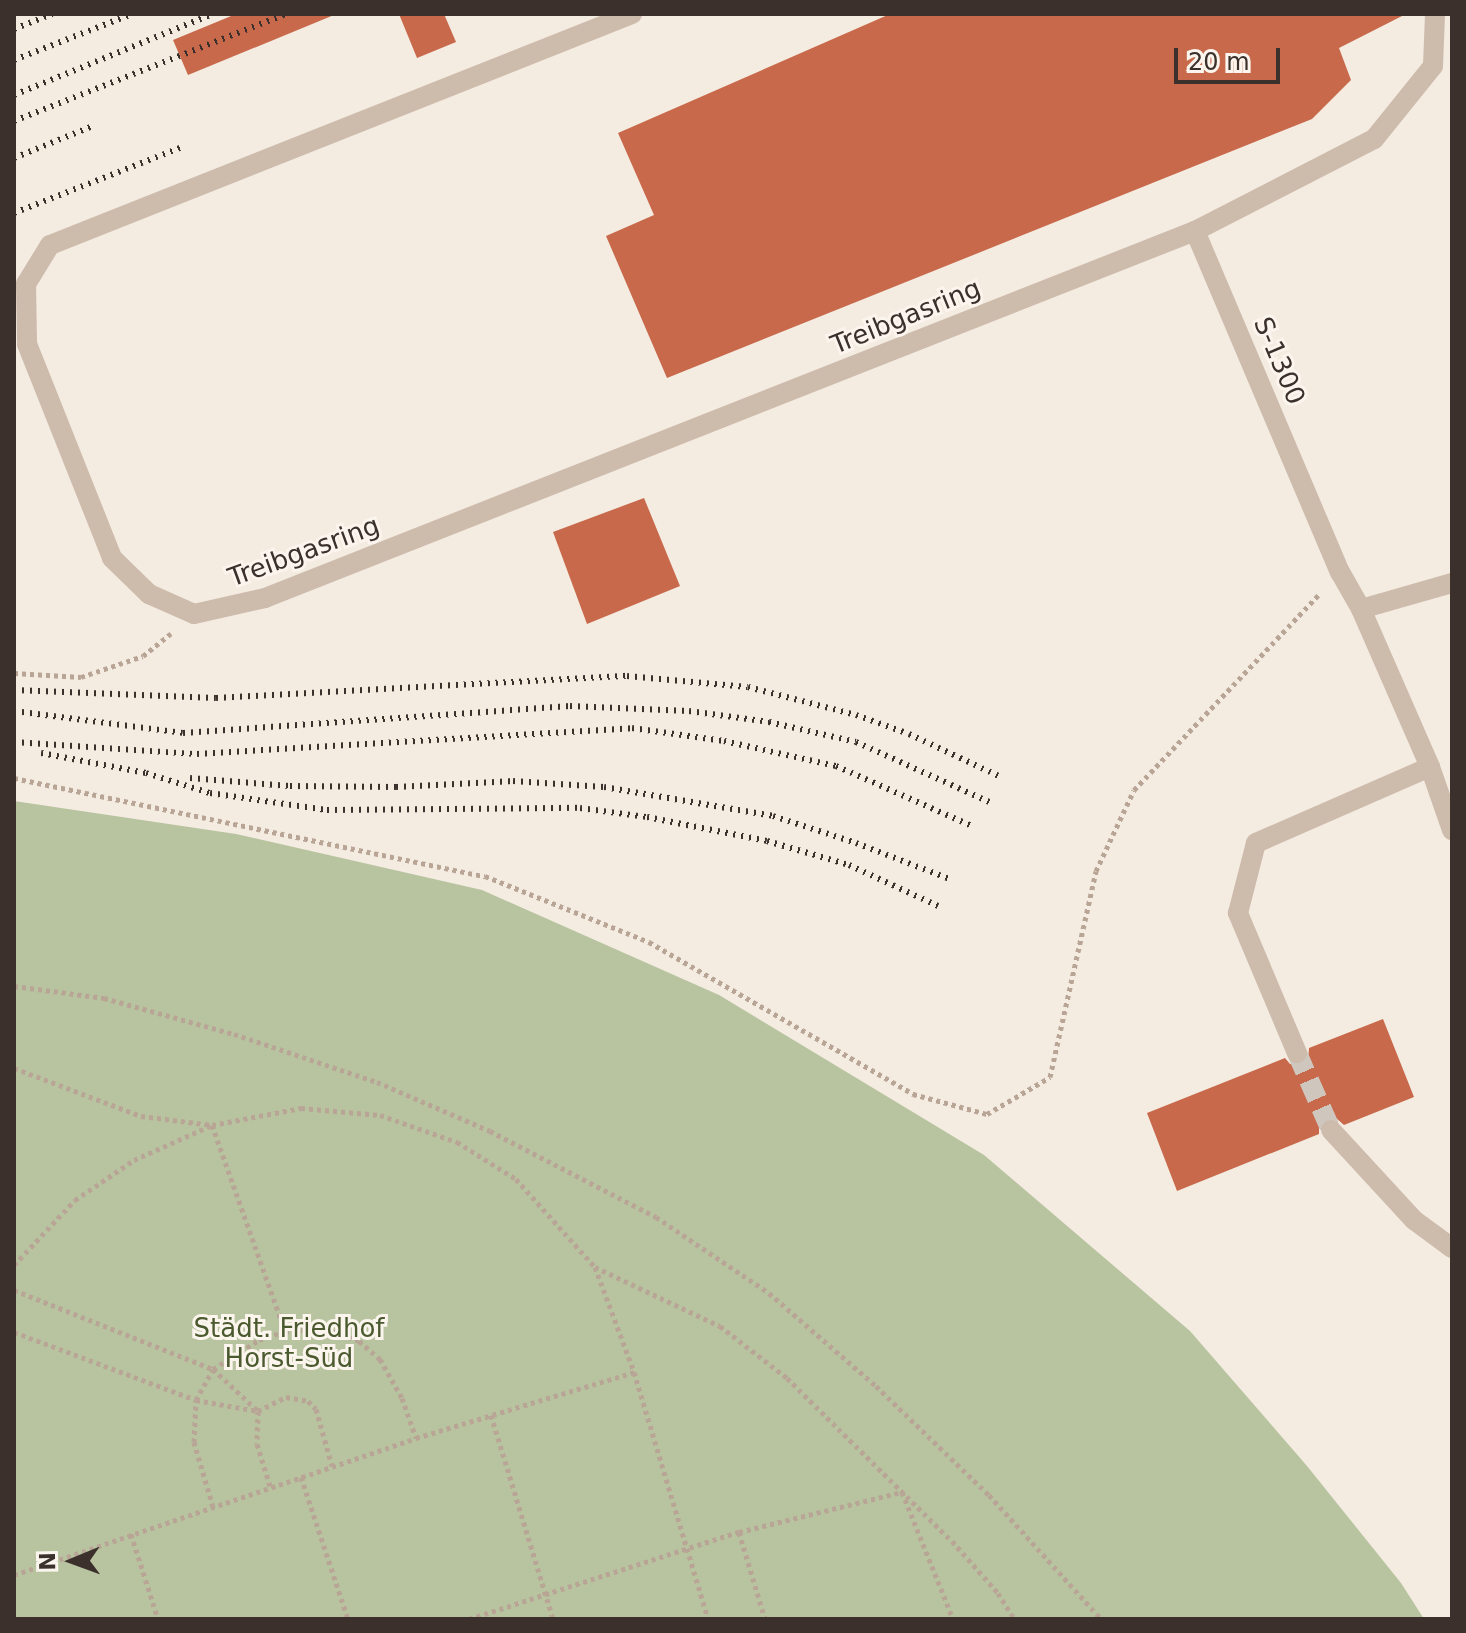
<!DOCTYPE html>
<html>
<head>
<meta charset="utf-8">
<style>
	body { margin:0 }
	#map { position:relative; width:1466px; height:1633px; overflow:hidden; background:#f4ebe1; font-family:"DejaVu Sans",sans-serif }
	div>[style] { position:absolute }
	.green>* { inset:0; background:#b8c4a0 }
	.building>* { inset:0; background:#c8694b }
	.minor-tunnel>* { height:20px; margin-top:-10px; transform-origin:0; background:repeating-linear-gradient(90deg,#cfc6bd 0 20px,transparent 0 30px) }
	.path>* { height:5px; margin-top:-2.5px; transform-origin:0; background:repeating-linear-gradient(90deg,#b9a596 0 4px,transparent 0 8px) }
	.minor>* { height:20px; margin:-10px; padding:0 10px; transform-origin:10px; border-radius:10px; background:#cdbbac }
	.rail>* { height:6px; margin-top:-3px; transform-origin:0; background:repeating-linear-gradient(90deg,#3b302b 0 2px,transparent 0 8px) }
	span { translate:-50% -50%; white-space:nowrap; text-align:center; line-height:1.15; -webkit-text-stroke:6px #fbf5ee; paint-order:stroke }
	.street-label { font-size:26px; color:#3b302b }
	.park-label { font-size:26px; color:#4a5a2e }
	.frame { position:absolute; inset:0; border:16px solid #3b302b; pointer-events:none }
	.north { position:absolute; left:32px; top:1521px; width:80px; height:80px; -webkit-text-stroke:6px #fbf5ee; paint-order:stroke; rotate:269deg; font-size:22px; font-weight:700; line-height:32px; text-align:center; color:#3b302b }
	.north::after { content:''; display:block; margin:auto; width:28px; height:36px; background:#3b302b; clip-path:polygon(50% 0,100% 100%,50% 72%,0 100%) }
	.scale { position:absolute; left:1174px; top:48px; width:106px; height:36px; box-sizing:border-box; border:4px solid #3b302b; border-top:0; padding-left:10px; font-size:24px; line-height:28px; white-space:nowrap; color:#3b302b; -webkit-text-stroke:6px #fbf5ee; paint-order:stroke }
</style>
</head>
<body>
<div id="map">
	<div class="green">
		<div style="clip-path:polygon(14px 801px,236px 834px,482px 890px,719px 995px,984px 1155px,1190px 1331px,1307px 1466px,1401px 1583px,1424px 1619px,14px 1619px)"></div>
	</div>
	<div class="building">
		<div style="clip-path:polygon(236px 14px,334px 14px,334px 15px,188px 75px,173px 40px)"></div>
		<div style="clip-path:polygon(399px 14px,444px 14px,456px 42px,417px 58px)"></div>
		<div style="clip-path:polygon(890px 14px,1406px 14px,1339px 48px,1351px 80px,1312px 119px,667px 378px,606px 236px,654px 215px,618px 133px)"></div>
		<div style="clip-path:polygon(644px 498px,680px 586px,587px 624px,553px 532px)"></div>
		<div style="clip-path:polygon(1383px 1019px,1414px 1097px,1344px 1125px,1336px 1118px,1327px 1118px,1319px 1125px,1319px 1134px,1177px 1191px,1147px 1113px,1285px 1058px,1290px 1064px,1301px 1065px,1308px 1060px,1309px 1048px)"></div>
	</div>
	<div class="minor-tunnel">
		<div style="left:1297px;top:1053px;width:84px;rotate:66.2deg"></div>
	</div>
	<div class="path">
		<div style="left:14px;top:673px;width:67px;rotate:3.4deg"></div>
		<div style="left:81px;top:677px;width:65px;rotate:-18.7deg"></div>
		<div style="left:143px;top:656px;width:36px;rotate:-39deg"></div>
		<div style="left:14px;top:778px;width:481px;rotate:11.8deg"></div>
		<div style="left:485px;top:876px;width:177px;rotate:21.9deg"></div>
		<div style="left:649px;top:942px;width:305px;rotate:29.9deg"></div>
		<div style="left:913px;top:1094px;width:77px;rotate:15.1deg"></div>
		<div style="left:987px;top:1114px;width:73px;rotate:-30.4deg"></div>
		<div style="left:1050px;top:1077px;width:211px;rotate:-77.4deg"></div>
		<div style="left:1096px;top:871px;width:89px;rotate:-64.9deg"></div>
		<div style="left:1134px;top:790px;width:271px;rotate:-46.6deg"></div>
		<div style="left:14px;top:986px;width:91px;rotate:7.6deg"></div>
		<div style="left:104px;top:998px;width:135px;rotate:15.5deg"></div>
		<div style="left:234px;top:1034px;width:151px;rotate:18.6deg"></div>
		<div style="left:377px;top:1082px;width:123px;rotate:23.4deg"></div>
		<div style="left:490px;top:1131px;width:187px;rotate:27.4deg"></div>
		<div style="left:656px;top:1217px;width:136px;rotate:33.9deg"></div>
		<div style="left:769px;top:1293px;width:142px;rotate:41deg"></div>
		<div style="left:876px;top:1386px;width:157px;rotate:44deg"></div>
		<div style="left:989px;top:1495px;width:167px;rotate:47.9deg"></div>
		<div style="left:14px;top:1068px;width:136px;rotate:20.7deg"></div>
		<div style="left:141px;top:1116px;width:72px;rotate:7.2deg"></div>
		<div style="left:212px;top:1125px;width:219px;rotate:70.5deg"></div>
		<div style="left:14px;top:1265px;width:89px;rotate:-46.8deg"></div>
		<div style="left:75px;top:1200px;width:71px;rotate:-34.1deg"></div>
		<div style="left:134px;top:1160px;width:85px;rotate:-24.2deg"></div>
		<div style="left:212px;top:1125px;width:91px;rotate:-10.8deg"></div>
		<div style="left:301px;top:1108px;width:79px;rotate:5.1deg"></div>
		<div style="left:380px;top:1115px;width:82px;rotate:19.3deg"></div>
		<div style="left:457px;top:1142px;width:70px;rotate:32.1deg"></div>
		<div style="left:516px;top:1179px;width:118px;rotate:48.1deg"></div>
		<div style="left:595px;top:1267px;width:112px;rotate:69.6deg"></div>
		<div style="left:634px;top:1372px;width:258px;rotate:73.3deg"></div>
		<div style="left:595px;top:1267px;width:138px;rotate:25.3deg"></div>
		<div style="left:720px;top:1326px;width:85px;rotate:37.8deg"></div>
		<div style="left:787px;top:1378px;width:232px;rotate:44.7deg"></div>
		<div style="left:952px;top:1541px;width:69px;rotate:48.5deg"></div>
		<div style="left:998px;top:1593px;width:31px;rotate:58deg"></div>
		<div style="left:14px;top:1290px;width:214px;rotate:21.7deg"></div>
		<div style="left:213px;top:1369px;width:62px;rotate:43deg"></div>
		<div style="left:258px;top:1411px;width:33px;rotate:92deg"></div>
		<div style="left:257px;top:1444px;width:44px;rotate:72.8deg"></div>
		<div style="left:14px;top:1332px;width:194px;rotate:20.5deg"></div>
		<div style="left:196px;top:1400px;width:63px;rotate:10.1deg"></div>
		<div style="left:258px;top:1411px;width:31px;rotate:-27deg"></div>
		<div style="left:286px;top:1397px;width:22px;rotate:10deg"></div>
		<div style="left:308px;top:1401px;width:11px;rotate:45deg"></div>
		<div style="left:316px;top:1409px;width:59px;rotate:74.3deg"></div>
		<div style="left:491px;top:1415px;width:213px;rotate:73.1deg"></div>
		<div style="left:301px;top:1477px;width:150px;rotate:71.7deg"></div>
		<div style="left:213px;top:1507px;width:68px;rotate:-106.3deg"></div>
		<div style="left:194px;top:1442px;width:42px;rotate:-87.3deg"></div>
		<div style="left:196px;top:1400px;width:35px;rotate:-61deg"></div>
		<div style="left:213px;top:1369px;width:54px;rotate:-32.2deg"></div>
		<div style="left:259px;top:1340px;width:28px;rotate:-19deg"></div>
		<div style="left:285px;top:1331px;width:40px;rotate:-2.9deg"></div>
		<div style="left:325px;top:1329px;width:36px;rotate:19deg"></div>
		<div style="left:359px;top:1341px;width:28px;rotate:41deg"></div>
		<div style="left:380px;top:1359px;width:45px;rotate:60.6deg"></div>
		<div style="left:402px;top:1398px;width:42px;rotate:70.7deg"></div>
		<div style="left:739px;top:1532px;width:91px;rotate:73.4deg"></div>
		<div style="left:131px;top:1534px;width:89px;rotate:72.4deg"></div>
		<div style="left:14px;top:1575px;width:425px;rotate:-18.8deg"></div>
		<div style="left:416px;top:1438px;width:228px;rotate:-16.8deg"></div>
		<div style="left:469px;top:1619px;width:284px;rotate:-17.9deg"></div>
		<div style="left:739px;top:1532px;width:168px;rotate:-13.8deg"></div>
		<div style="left:902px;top:1492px;width:137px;rotate:68.1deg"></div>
	</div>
	<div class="minor">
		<div style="left:632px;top:14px;width:626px;rotate:158.35deg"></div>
		<div style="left:50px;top:245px;width:46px;rotate:121.6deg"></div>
		<div style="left:26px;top:284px;width:60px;rotate:89deg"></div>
		<div style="left:27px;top:344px;width:230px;rotate:68.3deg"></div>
		<div style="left:112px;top:558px;width:52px;rotate:44.2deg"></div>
		<div style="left:149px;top:594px;width:49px;rotate:24deg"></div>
		<div style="left:194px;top:614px;width:73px;rotate:-12.7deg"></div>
		<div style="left:265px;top:598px;width:1000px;rotate:-21.54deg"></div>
		<div style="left:1435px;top:14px;width:52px;rotate:92.2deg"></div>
		<div style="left:1433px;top:66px;width:94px;rotate:128.9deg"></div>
		<div style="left:1374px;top:139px;width:201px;rotate:152.8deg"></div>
		<div style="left:1195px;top:231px;width:371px;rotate:67deg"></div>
		<div style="left:1340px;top:572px;width:43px;rotate:60.4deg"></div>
		<div style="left:1361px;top:609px;width:172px;rotate:66.4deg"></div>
		<div style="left:1430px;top:767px;width:67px;rotate:70.8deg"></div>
		<div style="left:1361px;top:609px;width:95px;rotate:-15.9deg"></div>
		<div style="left:1297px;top:1053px;width:152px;rotate:-112.9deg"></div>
		<div style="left:1238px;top:913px;width:72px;rotate:-75.6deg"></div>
		<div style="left:1256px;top:843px;width:190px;rotate:-23.6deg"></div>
		<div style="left:1331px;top:1130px;width:122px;rotate:47.3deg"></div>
		<div style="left:1414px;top:1220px;width:47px;rotate:36.4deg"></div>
	</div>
	<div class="rail">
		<div style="left:14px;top:29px;width:41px;rotate:-21.5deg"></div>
		<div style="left:14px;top:60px;width:127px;rotate:-21.3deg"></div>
		<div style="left:14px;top:95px;width:214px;rotate:-22.2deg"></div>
		<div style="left:14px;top:121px;width:291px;rotate:-21.5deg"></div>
		<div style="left:14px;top:158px;width:85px;rotate:-22.1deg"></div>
		<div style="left:14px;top:213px;width:180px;rotate:-21.4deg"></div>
		<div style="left:14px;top:690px;width:202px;rotate:2.3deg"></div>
		<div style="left:216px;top:698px;width:412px;rotate:-3.1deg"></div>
		<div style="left:627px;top:676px;width:121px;rotate:5.2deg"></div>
		<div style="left:748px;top:687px;width:112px;rotate:14.5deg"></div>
		<div style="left:856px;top:715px;width:56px;rotate:19.7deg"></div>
		<div style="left:909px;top:734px;width:102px;rotate:25.1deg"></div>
		<div style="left:14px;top:711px;width:170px;rotate:7.4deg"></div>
		<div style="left:183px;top:733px;width:388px;rotate:-4deg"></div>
		<div style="left:570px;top:706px;width:119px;rotate:2.4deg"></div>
		<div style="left:689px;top:711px;width:81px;rotate:7.8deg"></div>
		<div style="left:769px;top:722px;width:89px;rotate:12.9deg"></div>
		<div style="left:856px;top:742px;width:151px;rotate:24.2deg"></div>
		<div style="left:14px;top:742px;width:183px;rotate:3.8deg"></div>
		<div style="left:197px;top:754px;width:436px;rotate:-3.4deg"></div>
		<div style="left:632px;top:728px;width:93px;rotate:8deg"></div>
		<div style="left:724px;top:741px;width:115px;rotate:12.6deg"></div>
		<div style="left:836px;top:766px;width:151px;rotate:23.8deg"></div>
		<div style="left:41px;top:753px;width:107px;rotate:10.8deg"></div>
		<div style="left:146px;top:773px;width:67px;rotate:17.4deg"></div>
		<div style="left:210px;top:793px;width:118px;rotate:8.3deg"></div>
		<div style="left:327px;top:810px;width:253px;rotate:-0.5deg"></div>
		<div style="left:580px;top:808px;width:68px;rotate:7.7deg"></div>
		<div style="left:647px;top:817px;width:122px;rotate:11.3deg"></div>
		<div style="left:767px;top:841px;width:85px;rotate:16.3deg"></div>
		<div style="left:849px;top:865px;width:98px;rotate:24.7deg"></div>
		<div style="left:190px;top:778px;width:100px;rotate:4.6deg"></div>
		<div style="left:290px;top:786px;width:106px;rotate:0.5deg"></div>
		<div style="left:396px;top:787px;width:117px;rotate:-2.9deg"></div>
		<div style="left:513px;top:781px;width:91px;rotate:3.8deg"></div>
		<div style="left:604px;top:787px;width:171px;rotate:9.7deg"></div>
		<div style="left:773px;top:816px;width:87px;rotate:18deg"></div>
		<div style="left:856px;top:843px;width:101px;rotate:21deg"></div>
	</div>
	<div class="street-label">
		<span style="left:906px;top:317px;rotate:-22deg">Treibgasring</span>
		<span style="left:1279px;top:361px;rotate:67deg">S-1300</span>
		<span style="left:304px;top:552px;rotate:-20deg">Treibgasring</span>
	</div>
	<div class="park-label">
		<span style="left:289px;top:1344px">Städt. Friedhof<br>Horst-Süd</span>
	</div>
	<div class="frame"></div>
	<div class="north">N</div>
	<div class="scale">20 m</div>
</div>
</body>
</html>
